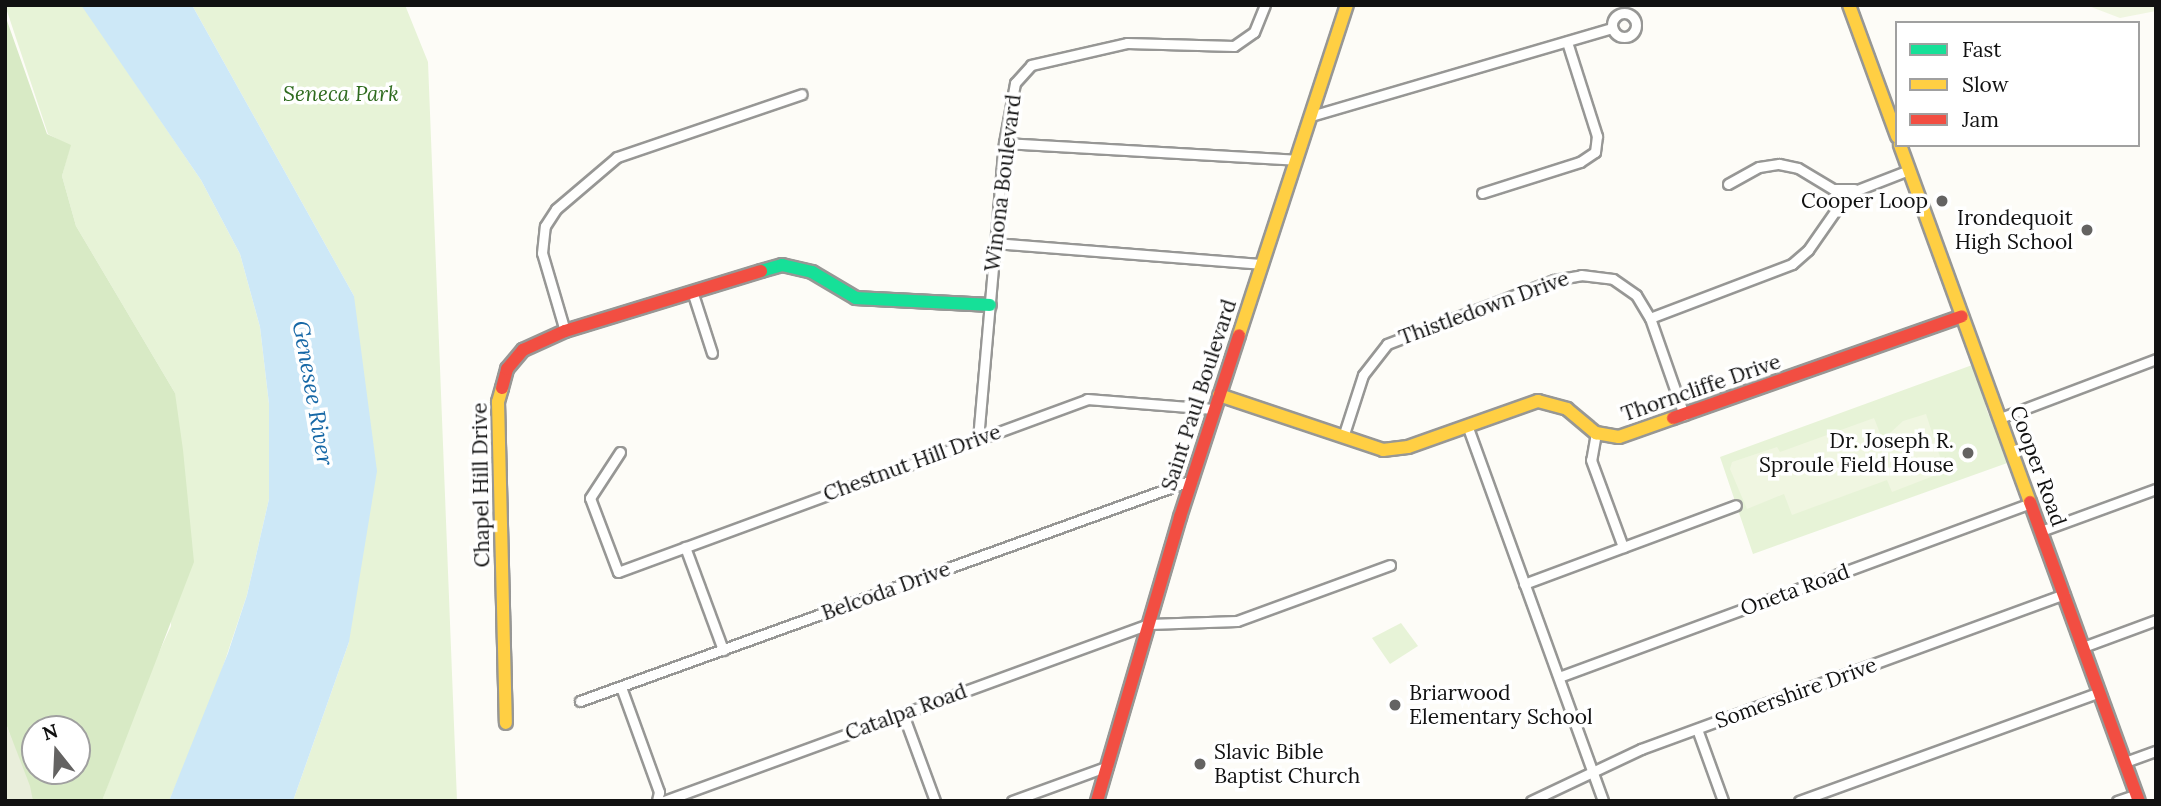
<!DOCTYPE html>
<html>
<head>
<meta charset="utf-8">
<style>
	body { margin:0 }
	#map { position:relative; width:2161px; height:806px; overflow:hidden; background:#fdfcf7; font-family:Lora,serif }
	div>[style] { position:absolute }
	.green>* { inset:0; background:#e7f3d7 }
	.forest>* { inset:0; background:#d8eac5 }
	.cemetery>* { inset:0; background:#e9eedb }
	.pitch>* { inset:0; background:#f0f6e1 }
	.water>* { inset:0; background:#cde8f7 }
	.roads { filter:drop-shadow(2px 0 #979795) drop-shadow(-2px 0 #979795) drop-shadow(0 2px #979795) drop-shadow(0 -2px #979795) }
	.street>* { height:9px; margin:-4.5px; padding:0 4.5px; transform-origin:4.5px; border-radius:4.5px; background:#fffffe }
	.street>.ring { margin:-4.5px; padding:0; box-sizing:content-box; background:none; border:9px solid #fffffe; border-radius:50% }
	.fast>* { height:12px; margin:-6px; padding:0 6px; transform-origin:6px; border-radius:6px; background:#16e098 }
	.slow>* { height:12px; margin:-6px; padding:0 6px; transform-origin:6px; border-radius:6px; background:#ffcf43 }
	.jam>* { height:12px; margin:-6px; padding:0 6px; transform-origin:6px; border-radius:6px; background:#f24e42 }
	.dots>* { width:19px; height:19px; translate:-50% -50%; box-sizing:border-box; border:4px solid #fff; border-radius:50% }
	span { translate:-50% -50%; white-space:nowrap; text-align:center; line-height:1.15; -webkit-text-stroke:7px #fff; paint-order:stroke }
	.park-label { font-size:21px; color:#2f6b1f; font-style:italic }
	.street-label { font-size:21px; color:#111 }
	.poi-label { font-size:21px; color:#111 }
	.right { translate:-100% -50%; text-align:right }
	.left { translate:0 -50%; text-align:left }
	.water-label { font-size:23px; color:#1768a6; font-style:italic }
	.frame { position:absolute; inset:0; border:7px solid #111; pointer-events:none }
	.legend { position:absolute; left:1895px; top:21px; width:245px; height:126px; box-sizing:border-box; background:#fff; border:2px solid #a0a0a0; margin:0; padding:9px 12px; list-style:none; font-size:21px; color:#111 }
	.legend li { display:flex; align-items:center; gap:14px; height:35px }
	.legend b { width:35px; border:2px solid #a0a0a0 }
	.north { position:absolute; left:21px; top:715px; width:70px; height:70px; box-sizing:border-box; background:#fff; border:2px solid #a0a0a0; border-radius:50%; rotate:342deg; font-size:19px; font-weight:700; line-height:28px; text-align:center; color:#111 }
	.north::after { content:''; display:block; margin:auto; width:24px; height:32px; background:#646362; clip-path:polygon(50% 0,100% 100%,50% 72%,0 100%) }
</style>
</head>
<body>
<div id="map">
	<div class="green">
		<div style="clip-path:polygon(5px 5px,82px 5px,201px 180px,240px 254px,260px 327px,269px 404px,269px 499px,247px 595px,209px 708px,169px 801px,102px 801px,144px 685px,171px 626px,175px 393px,76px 226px,62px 176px,70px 146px,48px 134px)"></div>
		<div style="clip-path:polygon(192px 5px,405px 5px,428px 62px,457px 801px,293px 801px,349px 642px,354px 296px)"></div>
		<div style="clip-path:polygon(1975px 364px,1987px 411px,2010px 462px,1753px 554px,1720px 457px)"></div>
		<div style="clip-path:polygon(1401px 623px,1418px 646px,1390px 664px,1372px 638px)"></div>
	</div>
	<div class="forest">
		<div style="clip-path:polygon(evenodd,5px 15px,47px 134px,71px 145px,62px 176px,76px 226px,175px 393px,183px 450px,194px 562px,102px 801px,33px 801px,5px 721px,5px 15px,35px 729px,77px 729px,77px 771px,35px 771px,35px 729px)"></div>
	</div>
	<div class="cemetery">
		<div style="clip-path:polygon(5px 721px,30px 786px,33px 801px,5px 801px)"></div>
	</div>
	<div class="pitch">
		<div style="clip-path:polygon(2086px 5px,2156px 5px,2156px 11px,2120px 18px)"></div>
		<div style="clip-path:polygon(1926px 414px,1943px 466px,1936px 475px,1892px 492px,1887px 480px,1792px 515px,1784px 494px,1747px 509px,1730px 469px,1732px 462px,1777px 447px,1780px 452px,1874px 418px,1885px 446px,1889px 434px,1903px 421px)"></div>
	</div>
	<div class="water">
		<div style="clip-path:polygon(81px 5px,192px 5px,354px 296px,377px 471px,349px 642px,293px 801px,169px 801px,228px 653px,247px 595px,269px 499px,269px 404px,260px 327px,240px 254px,201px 180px)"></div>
	</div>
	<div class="roads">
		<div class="street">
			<div class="ring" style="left:1612px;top:13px;width:15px;height:15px"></div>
			<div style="left:1311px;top:116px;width:314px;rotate:-16.3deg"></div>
			<div style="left:1004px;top:143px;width:292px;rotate:3.3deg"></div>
			<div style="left:1728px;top:184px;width:35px;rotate:-29deg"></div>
			<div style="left:1759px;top:167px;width:20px;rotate:-9deg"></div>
			<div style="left:1779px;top:164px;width:19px;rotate:12deg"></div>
			<div style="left:1798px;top:168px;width:41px;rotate:31deg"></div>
			<div style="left:1833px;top:189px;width:21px"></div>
			<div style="left:1482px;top:193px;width:103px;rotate:-17.6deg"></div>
			<div style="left:1580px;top:162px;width:18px;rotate:-34deg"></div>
			<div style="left:1595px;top:152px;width:16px;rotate:-83deg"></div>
			<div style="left:1597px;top:136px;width:99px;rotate:-107.7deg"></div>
			<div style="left:995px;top:243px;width:268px;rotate:4.5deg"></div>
			<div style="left:692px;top:291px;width:65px;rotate:72.1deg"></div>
			<div style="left:1650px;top:318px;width:152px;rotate:-20.8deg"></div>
			<div style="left:1792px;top:264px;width:21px;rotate:-41deg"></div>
			<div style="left:1808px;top:250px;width:68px;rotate:-55.1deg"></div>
			<div style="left:1847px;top:194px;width:66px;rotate:-21.2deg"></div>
			<div style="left:565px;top:331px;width:81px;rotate:-106.4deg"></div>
			<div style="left:542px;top:253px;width:27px;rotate:-84deg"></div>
			<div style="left:545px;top:226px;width:20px;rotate:-57deg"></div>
			<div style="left:556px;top:209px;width:80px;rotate:-40.4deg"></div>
			<div style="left:617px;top:157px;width:195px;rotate:-18.8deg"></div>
			<div style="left:2000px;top:418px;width:167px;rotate:-20.7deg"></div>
			<div style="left:1467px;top:425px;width:400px;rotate:70.1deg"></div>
			<div style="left:1596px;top:433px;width:27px;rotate:100deg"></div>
			<div style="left:1591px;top:460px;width:93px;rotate:69.8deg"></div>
			<div style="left:1343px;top:437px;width:65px;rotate:-72.1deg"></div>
			<div style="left:1363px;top:375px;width:39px;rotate:-52deg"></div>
			<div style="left:1387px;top:344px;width:179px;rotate:-21deg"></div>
			<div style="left:1554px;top:280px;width:27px;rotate:-10deg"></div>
			<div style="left:1581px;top:275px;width:32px;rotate:7deg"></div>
			<div style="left:1613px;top:279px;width:28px;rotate:35deg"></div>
			<div style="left:1636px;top:295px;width:27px;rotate:59deg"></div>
			<div style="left:1650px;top:318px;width:103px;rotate:70.7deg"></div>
			<div style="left:978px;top:439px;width:297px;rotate:-85deg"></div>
			<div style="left:1004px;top:143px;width:61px;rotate:-79.6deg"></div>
			<div style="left:1015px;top:83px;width:24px;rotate:-48deg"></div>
			<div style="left:1031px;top:65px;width:98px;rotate:-12.9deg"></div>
			<div style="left:1127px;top:43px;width:107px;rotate:1.6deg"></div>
			<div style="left:1234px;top:46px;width:24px;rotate:-35deg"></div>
			<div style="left:1254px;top:32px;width:29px;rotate:-68deg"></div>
			<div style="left:620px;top:452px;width:55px;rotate:123.1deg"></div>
			<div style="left:590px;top:498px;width:79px;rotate:69.3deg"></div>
			<div style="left:618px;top:572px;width:500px;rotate:-20.2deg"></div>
			<div style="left:1087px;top:399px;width:127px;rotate:4.5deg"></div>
			<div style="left:2041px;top:531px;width:122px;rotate:-20.1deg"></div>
			<div style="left:685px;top:547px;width:110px;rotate:69.7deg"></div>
			<div style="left:1524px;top:584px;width:226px;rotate:-20.4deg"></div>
			<div style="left:2083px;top:647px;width:78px;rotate:-20.3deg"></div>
			<div style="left:1559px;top:677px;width:503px;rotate:-20.24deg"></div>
			<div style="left:621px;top:687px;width:112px;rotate:70.1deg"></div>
			<div style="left:659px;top:792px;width:9px;rotate:103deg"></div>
			<div style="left:580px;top:701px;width:651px;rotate:-19.86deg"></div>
			<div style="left:903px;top:714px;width:93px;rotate:69.8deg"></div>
			<div style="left:1697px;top:729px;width:77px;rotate:70.1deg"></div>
			<div style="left:2125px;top:762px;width:33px;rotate:-20deg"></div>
			<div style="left:664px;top:801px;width:516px;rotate:-20.05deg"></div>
			<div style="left:1149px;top:624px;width:88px;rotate:-2deg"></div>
			<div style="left:1237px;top:621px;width:163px;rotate:-20.1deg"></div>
			<div style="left:1012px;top:801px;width:102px;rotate:-20deg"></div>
			<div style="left:1531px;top:801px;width:122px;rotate:-25.3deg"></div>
			<div style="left:1641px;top:749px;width:451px;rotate:-20.1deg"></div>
			<div style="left:1799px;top:801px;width:320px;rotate:-19.9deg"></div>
			<div style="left:2117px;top:801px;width:21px;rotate:-19deg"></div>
		</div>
		<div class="fast">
			<div style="left:761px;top:271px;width:22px;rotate:-16deg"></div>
			<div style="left:782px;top:265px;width:31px;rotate:13deg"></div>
			<div style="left:812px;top:272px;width:51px;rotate:30.6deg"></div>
			<div style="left:856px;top:298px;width:134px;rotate:3deg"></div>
		</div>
		<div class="slow">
			<div style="left:1849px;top:5px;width:140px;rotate:69.9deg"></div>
			<div style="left:1900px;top:145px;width:380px;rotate:70deg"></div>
			<div style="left:1239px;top:335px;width:347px;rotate:-71.9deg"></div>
			<div style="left:502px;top:388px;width:15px;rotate:106deg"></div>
			<div style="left:498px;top:402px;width:321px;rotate:88.6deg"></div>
			<div style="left:1219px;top:395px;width:173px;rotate:18.5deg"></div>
			<div style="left:1383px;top:450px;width:25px;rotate:-7deg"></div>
			<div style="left:1408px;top:447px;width:138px;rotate:-19.5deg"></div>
			<div style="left:1538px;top:401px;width:30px;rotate:15deg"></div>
			<div style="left:1567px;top:409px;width:38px;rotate:40deg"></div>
			<div style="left:1596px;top:433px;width:23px;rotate:10deg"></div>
			<div style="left:1619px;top:437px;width:57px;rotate:-19.4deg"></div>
		</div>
		<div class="jam">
			<div style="left:502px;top:388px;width:20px;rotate:-75deg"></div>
			<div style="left:507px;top:369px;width:25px;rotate:-50deg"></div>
			<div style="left:523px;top:350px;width:46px;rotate:-24.3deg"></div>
			<div style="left:565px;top:331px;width:205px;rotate:-17deg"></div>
			<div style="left:1673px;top:418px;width:306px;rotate:-19.4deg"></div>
			<div style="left:2030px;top:502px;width:318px;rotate:70deg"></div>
			<div style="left:1097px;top:801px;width:296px;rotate:-73.7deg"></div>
			<div style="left:1180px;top:517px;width:191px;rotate:-72deg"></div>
		</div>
	</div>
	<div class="dots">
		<div style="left:1942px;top:201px;background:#646362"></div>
		<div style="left:2087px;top:230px;background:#646362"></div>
		<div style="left:1968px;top:453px;background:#646362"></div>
		<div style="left:1395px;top:705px;background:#646362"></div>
		<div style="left:1200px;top:764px;background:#646362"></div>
	</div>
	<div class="park-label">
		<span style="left:341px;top:94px">Seneca Park</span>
	</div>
	<div class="street-label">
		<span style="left:1003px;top:183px;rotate:-83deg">Winona Boulevard</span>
		<span style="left:1484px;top:308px;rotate:-20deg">Thistledown Drive</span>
		<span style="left:1701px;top:388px;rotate:-19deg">Thorncliffe Drive</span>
		<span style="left:1199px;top:395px;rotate:-72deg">Saint Paul Boulevard</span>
		<span style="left:912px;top:463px;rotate:-20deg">Chestnut Hill Drive</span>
		<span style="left:2038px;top:466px;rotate:70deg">Cooper Road</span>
		<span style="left:481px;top:485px;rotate:-91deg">Chapel Hill Drive</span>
		<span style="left:1795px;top:590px;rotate:-20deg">Oneta Road</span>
		<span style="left:886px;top:591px;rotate:-20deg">Belcoda Drive</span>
		<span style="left:1796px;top:693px;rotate:-20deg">Somershire Drive</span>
		<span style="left:906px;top:712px;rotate:-20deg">Catalpa Road</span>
	</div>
	<div class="poi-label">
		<span class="right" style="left:1928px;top:201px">Cooper Loop</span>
		<span class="right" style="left:2073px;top:230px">Irondequoit<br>High School</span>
		<span class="right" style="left:1954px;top:453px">Dr. Joseph R.<br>Sproule Field House</span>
		<span class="left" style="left:1409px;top:705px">Briarwood<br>Elementary School</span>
		<span class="left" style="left:1214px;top:764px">Slavic Bible<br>Baptist Church</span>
	</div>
	<div class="water-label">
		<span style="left:313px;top:393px;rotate:80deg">Genesee River</span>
	</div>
	<div class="frame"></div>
	<ul class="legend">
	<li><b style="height:9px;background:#16e098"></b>Fast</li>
	<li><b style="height:9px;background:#ffcf43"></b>Slow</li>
	<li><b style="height:9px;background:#f24e42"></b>Jam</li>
	</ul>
	<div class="north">N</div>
</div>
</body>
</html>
